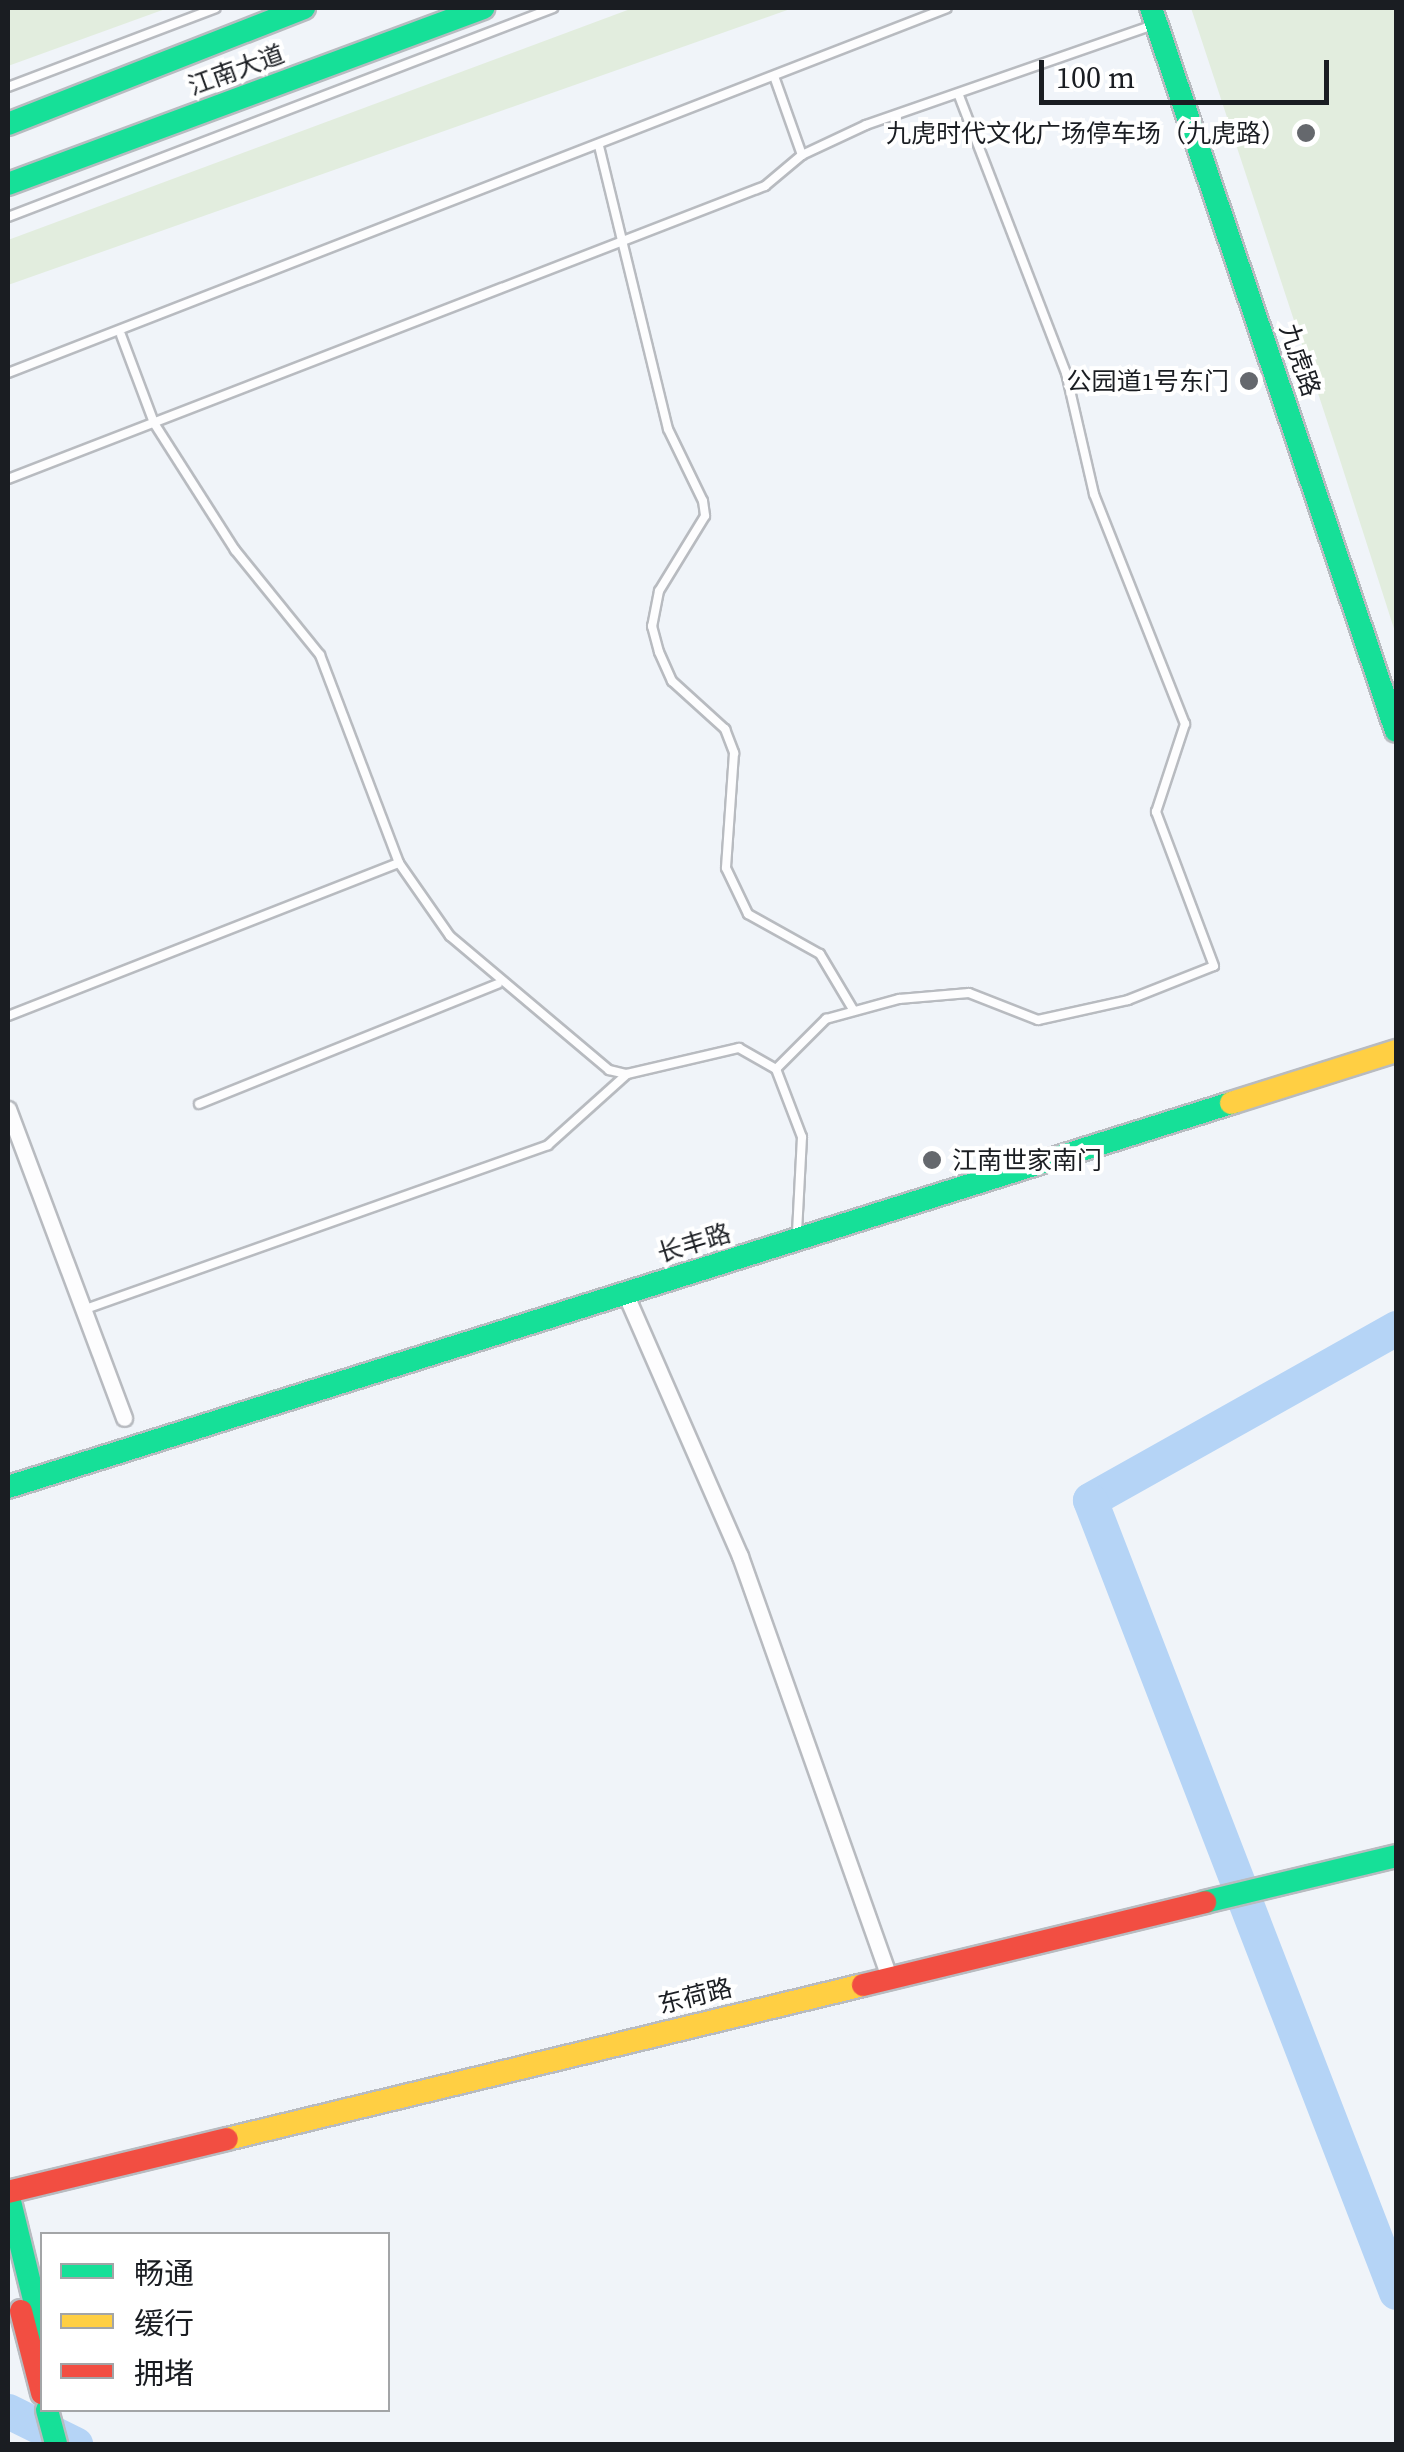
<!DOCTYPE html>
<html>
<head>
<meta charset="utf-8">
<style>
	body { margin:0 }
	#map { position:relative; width:1404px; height:2452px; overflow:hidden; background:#f0f4f9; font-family:"Source Serif 4","Noto Sans SC",serif }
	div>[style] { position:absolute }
	.green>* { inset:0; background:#e2edde }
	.river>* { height:35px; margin:-17.5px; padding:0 17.5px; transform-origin:17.5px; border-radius:17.5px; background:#b5d4f6 }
	.roads { filter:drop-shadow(2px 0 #b8bbc0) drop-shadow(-2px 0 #b8bbc0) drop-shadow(0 2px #b8bbc0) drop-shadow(0 -2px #b8bbc0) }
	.lane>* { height:8px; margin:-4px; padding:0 4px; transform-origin:4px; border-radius:4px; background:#fdfdfe }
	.street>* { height:15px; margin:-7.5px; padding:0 7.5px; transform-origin:7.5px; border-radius:7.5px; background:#fdfdfe }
	.fast>* { height:22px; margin:-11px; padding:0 11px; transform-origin:11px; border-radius:11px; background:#16e098 }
	.slow>* { height:22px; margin:-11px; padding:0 11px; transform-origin:11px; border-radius:11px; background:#ffcf43 }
	.jam>* { height:22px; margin:-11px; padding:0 11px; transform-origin:11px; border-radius:11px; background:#f24e42 }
	.dots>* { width:28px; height:28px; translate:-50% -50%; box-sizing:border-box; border:5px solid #fff; border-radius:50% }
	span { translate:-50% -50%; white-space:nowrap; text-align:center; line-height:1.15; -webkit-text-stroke:8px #fff; paint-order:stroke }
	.street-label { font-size:25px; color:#1a1d22 }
	.poi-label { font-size:25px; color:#1a1d22 }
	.right { translate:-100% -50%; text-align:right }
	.left { translate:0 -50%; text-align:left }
	.frame { position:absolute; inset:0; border:10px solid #1a1d22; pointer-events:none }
	.legend { position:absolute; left:40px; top:2232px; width:350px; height:180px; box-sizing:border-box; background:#fff; border:2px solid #a3a5a7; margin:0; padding:12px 18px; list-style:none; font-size:30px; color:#1a1d22 }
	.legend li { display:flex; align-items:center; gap:20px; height:50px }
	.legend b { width:50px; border:2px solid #a3a5a7 }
	.scale { position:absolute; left:1039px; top:60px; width:290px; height:45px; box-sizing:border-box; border:5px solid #1a1d22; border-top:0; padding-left:12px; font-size:30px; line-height:35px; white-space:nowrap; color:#1a1d22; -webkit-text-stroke:8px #fff; paint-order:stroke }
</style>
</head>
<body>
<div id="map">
	<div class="green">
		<div style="clip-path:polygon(8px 8px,168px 8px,8px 66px)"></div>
		<div style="clip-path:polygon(633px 8px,793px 8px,8px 285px,8px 240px)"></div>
		<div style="clip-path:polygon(1191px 8px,1396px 8px,1396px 635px,1339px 457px)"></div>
	</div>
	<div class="river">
		<div style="left:1396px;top:1328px;width:351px;rotate:150.7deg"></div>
		<div style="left:1090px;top:1500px;width:849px;rotate:68.88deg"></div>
		<div style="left:8px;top:2411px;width:75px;rotate:26.2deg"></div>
	</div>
	<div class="roads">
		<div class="lane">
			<div style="left:774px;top:76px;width:84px;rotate:70.5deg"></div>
			<div style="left:8px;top:87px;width:222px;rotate:-20.8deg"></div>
			<div style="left:599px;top:146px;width:291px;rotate:76.3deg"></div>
			<div style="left:668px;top:429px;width:80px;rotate:64.1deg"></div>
			<div style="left:703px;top:501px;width:15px;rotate:82deg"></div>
			<div style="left:705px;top:516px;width:88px;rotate:121.5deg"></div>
			<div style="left:659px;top:591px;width:36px;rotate:101deg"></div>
			<div style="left:652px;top:626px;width:27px;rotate:75deg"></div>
			<div style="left:659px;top:652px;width:32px;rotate:66deg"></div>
			<div style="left:672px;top:681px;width:72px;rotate:42.2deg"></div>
			<div style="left:725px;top:729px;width:26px;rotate:69deg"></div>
			<div style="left:734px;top:753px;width:115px;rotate:94deg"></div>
			<div style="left:726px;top:868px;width:51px;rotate:64.4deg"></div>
			<div style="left:748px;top:914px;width:82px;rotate:29.1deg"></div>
			<div style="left:820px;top:954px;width:66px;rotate:59.2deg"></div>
			<div style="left:8px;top:217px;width:584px;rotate:-20.98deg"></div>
			<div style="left:121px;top:335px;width:94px;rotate:69.4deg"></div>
			<div style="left:154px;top:423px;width:151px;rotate:57.5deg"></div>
			<div style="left:235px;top:550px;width:135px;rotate:51deg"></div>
			<div style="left:320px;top:655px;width:222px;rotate:69.2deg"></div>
			<div style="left:399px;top:863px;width:89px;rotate:55.1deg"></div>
			<div style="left:450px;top:936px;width:208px;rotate:40.1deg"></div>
			<div style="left:609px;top:1070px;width:18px;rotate:13deg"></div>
			<div style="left:627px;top:1074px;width:115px;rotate:-13.1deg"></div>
			<div style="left:739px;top:1048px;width:43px;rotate:29.6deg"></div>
			<div style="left:776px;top:1069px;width:73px;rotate:69.1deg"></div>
			<div style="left:802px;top:1137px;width:96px;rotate:93deg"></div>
			<div style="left:8px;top:373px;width:1007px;rotate:-21.24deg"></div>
			<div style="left:8px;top:479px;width:812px;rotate:-21.16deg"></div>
			<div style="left:765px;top:186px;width:48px;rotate:-40deg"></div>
			<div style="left:802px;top:155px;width:71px;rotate:-25.1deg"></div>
			<div style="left:866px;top:125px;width:304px;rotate:-19.2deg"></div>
			<div style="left:8px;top:1016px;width:420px;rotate:-21.4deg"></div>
			<div style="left:776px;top:1069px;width:71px;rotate:-45deg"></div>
			<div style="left:826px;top:1019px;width:76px;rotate:-15.3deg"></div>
			<div style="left:899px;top:999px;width:70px;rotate:-4.9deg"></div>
			<div style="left:969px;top:993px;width:74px;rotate:21.4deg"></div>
			<div style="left:1038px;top:1020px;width:92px;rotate:-12.5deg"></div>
			<div style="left:1128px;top:1000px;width:92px;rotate:-21.6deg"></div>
			<div style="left:1214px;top:966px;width:165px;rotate:-110.6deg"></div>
			<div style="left:1156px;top:812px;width:93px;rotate:-71.8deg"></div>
			<div style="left:1185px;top:724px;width:247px;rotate:-111.6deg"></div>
			<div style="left:1094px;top:494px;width:124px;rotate:-103deg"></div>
			<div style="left:1066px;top:373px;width:298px;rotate:-111.1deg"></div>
			<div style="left:199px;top:1104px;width:322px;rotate:-21.9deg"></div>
			<div style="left:83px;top:1310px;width:493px;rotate:-19.5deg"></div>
			<div style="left:548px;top:1145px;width:106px;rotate:-41.9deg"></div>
		</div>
		<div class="street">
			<div style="left:8px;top:1109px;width:330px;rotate:69.4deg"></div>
			<div style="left:625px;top:1293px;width:287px;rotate:66.4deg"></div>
			<div style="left:740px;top:1556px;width:447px;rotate:70.5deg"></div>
		</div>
		<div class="fast">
			<div style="left:1151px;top:8px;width:763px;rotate:71.28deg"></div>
			<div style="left:8px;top:124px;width:318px;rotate:-21.4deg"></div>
			<div style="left:8px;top:184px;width:507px;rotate:-20.33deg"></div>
			<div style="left:8px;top:1487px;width:1282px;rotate:-17.43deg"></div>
			<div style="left:1205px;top:1902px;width:196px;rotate:-13.5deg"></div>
			<div style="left:8px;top:2193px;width:144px;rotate:76.3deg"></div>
			<div style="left:47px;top:2410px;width:35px;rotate:75deg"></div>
		</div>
		<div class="slow">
			<div style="left:1231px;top:1103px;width:173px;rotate:-17.5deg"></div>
			<div style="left:227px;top:2139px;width:654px;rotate:-13.61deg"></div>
		</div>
		<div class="jam">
			<div style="left:863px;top:1985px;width:352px;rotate:-13.6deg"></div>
			<div style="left:8px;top:2192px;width:225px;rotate:-13.6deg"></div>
			<div style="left:21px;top:2311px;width:85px;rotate:75.6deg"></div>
		</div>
	</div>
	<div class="dots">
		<div style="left:1306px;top:133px;background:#65686d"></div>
		<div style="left:1249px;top:381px;background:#65686d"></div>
		<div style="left:932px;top:1160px;background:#65686d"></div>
	</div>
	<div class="street-label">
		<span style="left:236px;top:70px;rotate:-20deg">江南大道</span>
		<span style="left:1300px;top:360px;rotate:71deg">九虎路</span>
		<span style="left:694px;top:1243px;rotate:-17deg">长丰路</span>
		<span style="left:695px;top:1996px;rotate:-14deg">东荷路</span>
	</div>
	<div class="poi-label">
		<span class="right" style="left:1286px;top:133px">九虎时代文化广场停车场（九虎路）</span>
		<span class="right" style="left:1229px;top:381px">公园道1号东门</span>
		<span class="left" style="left:952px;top:1160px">江南世家南门</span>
	</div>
	<div class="frame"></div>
	<ul class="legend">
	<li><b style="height:12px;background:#16e098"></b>畅通</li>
	<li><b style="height:12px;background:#ffcf43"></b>缓行</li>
	<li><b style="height:12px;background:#f24e42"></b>拥堵</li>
	</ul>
	<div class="scale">100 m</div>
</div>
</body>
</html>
